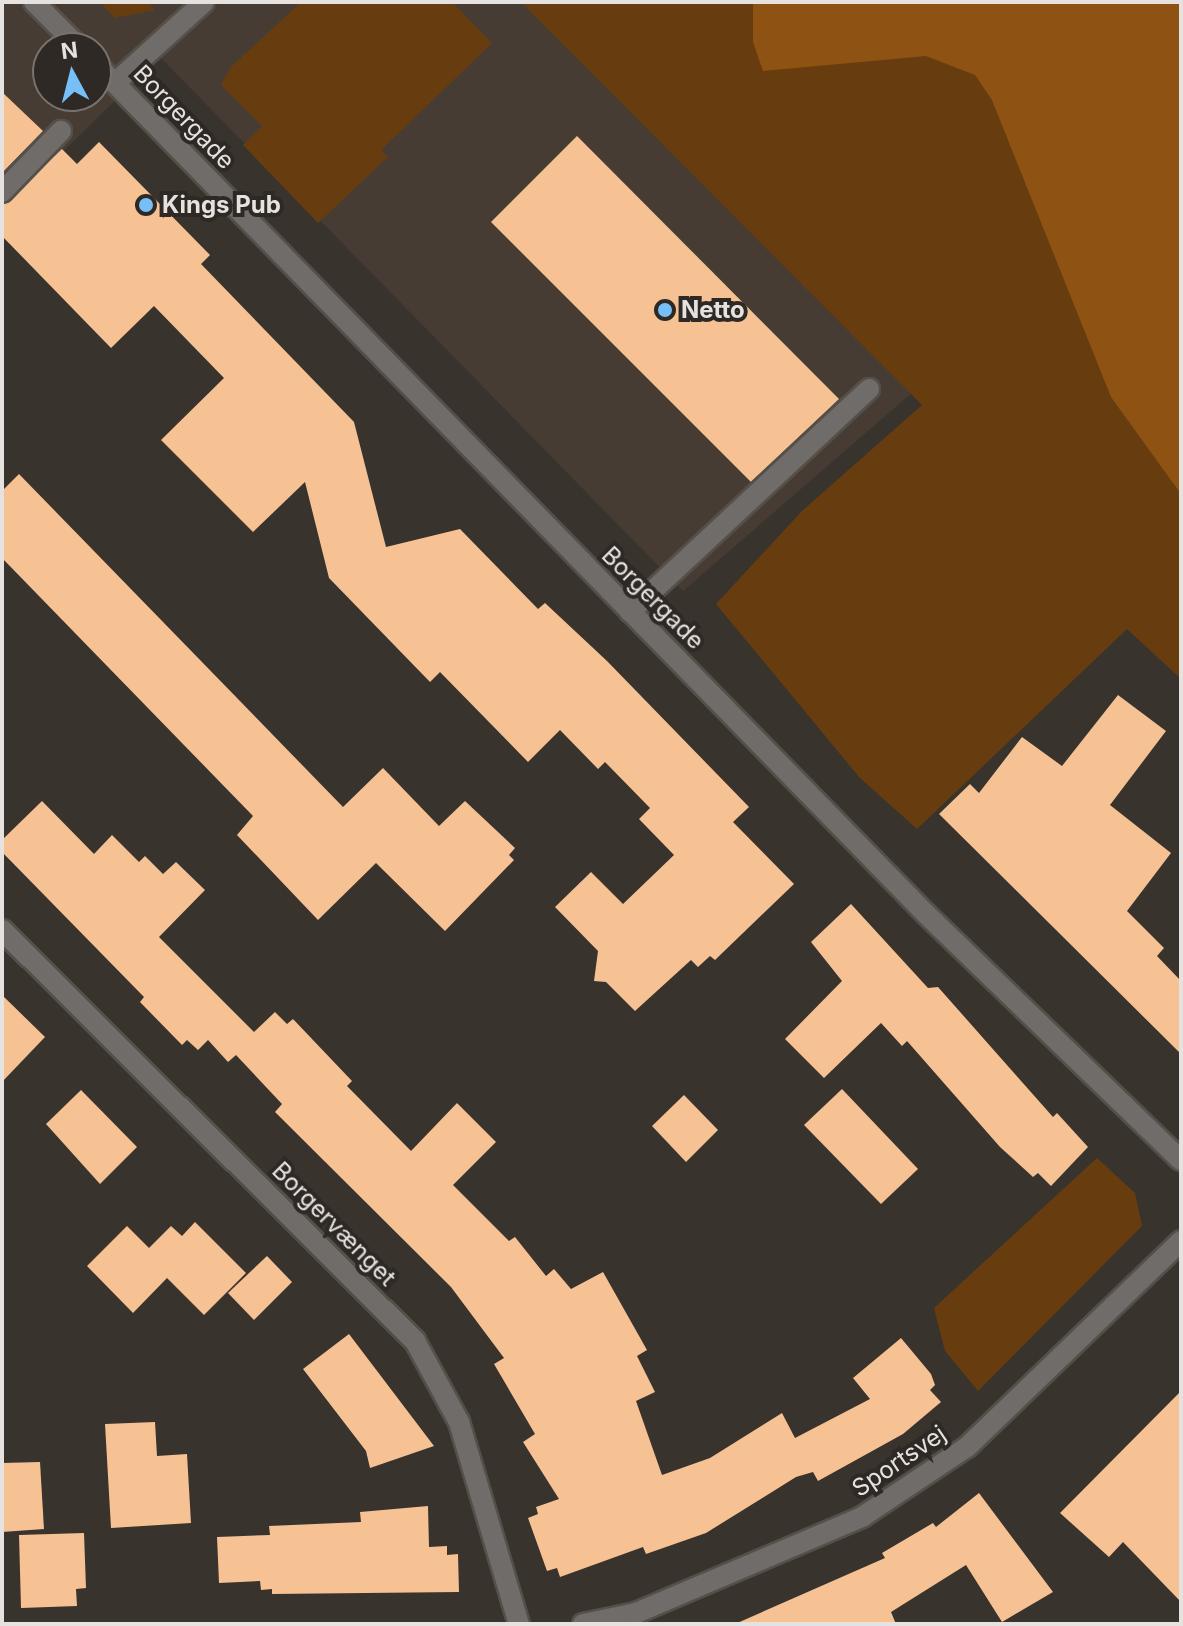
<!DOCTYPE html>
<html>
<head>
<meta charset="utf-8">
<style>
	body { margin:0 }
	#map { position:relative; width:1183px; height:1626px; overflow:hidden; background:#39332e; font-family:Inter,sans-serif }
	div>[style] { position:absolute }
	.built>* { inset:0; background:#473c34 }
	.green>* { inset:0; background:#673d0f }
	.water>* { inset:0; background:#8e5312 }
	.building>* { inset:0; background:#f6c193 }
	.roads { filter:drop-shadow(2px 0 #554f4a) drop-shadow(-2px 0 #554f4a) drop-shadow(0 2px #554f4a) drop-shadow(0 -2px #554f4a) }
	.minor>* { height:20px; margin:-10px; padding:0 10px; transform-origin:10px; border-radius:10px; background:#6f6c69 }
	.dots>* { width:22px; height:22px; translate:-50% -50%; box-sizing:border-box; border:4px solid #2f2925; border-radius:50% }
	span { translate:-50% -50%; white-space:nowrap; text-align:center; line-height:1.15; -webkit-text-stroke:8px #2f2925; paint-order:stroke }
	.street-label { font-size:24px; color:#e5e2df }
	.poi-label { font-size:24px; color:#e5e2df; font-weight:700 }
	.left { translate:0 -50%; text-align:left }
	.frame { position:absolute; inset:0; border:4px solid #e5e2df; pointer-events:none }
	.north { position:absolute; left:32px; top:32px; width:80px; height:80px; box-sizing:border-box; background:#2f2925; border:2px solid #78736f; border-radius:50%; rotate:353deg; font-size:22px; font-weight:700; line-height:32px; text-align:center; color:#e5e2df }
	.north::after { content:''; display:block; margin:auto; width:28px; height:36px; background:#76c0f7; clip-path:polygon(50% 0,100% 100%,50% 72%,0 100%) }
</style>
</head>
<body>
<div id="map">
	<div class="built">
		<div style="clip-path:polygon(evenodd,2px 2px,523px 2px,936px 372px,683px 591px,160px 57px,2px 211px,2px 2px,48px 48px,96px 48px,96px 96px,48px 96px,48px 48px)"></div>
	</div>
	<div class="green">
		<div style="clip-path:polygon(100px 2px,147px 2px,155px 10px,115px 18px)"></div>
		<div style="clip-path:polygon(301px 2px,452px 2px,492px 43px,381px 150px,388px 157px,318px 223px,243px 145px,262px 126px,221px 85px,231px 67px)"></div>
		<div style="clip-path:polygon(521px 2px,1181px 2px,1181px 679px,1127px 629px,917px 829px,860px 778px,716px 604px,802px 511px,922px 405px)"></div>
		<div style="clip-path:polygon(1097px 1158px,1135px 1193px,1142px 1226px,978px 1391px,945px 1351px,934px 1308px)"></div>
	</div>
	<div class="water">
		<div style="clip-path:polygon(1181px 2px,1181px 494px,1111px 397px,992px 100px,975px 75px,926px 56px,763px 71px,753px 42px,753px 3px)"></div>
	</div>
	<div class="building">
		<div style="clip-path:polygon(2px 92px,43px 131px,2px 173px)"></div>
		<div style="clip-path:polygon(577px 136px,839px 399px,751px 482px,491px 222px)"></div>
		<div style="clip-path:polygon(99px 142px,210px 255px,201px 264px,354px 422px,386px 547px,460px 529px,538px 609px,545px 603px,607px 661px,749px 807px,733px 822px,794px 884px,715px 960px,710px 956px,698px 967px,691px 960px,635px 1011px,606px 982px,594px 981px,598px 951px,555px 907px,591px 872px,623px 904px,674px 855px,639px 819px,650px 808px,605px 762px,598px 769px,560px 730px,528px 762px,440px 672px,430px 682px,329px 578px,305px 482px,253px 532px,161px 440px,224px 378px,154px 306px,111px 348px,2px 236px,2px 205px,62px 149px,77px 164px)"></div>
		<div style="clip-path:polygon(19px 474px,343px 807px,383px 768px,439px 826px,465px 801px,515px 848px,509px 855px,514px 860px,445px 931px,376px 863px,318px 920px,237px 835px,253px 816px,2px 558px,2px 491px)"></div>
		<div style="clip-path:polygon(1118px 695px,1166px 731px,1110px 805px,1171px 853px,1127px 911px,1164px 948px,1157px 956px,1181px 981px,1181px 1054px,939px 814px,970px 784px,979px 793px,1022px 737px,1062px 766px)"></div>
		<div style="clip-path:polygon(42px 801px,94px 854px,112px 835px,139px 862px,145px 856px,163px 874px,176px 862px,205px 890px,159px 937px,254px 1032px,275px 1012px,287px 1024px,293px 1019px,352px 1081px,347px 1086px,411px 1151px,457px 1103px,496px 1142px,453px 1185px,509px 1241px,515px 1237px,546px 1276px,554px 1269px,571px 1289px,603px 1272px,647px 1350px,637px 1356px,655px 1392px,636px 1401px,662px 1475px,710px 1458px,782px 1413px,795px 1438px,870px 1399px,853px 1378px,901px 1338px,931px 1374px,935px 1385px,930px 1390px,941px 1402px,903px 1434px,818px 1481px,813px 1472px,796px 1477px,706px 1533px,646px 1554px,643px 1547px,560px 1577px,557px 1568px,547px 1571px,528px 1518px,538px 1514px,536px 1507px,559px 1499px,523px 1442px,535px 1434px,494px 1364px,504px 1358px,451px 1287px,275px 1112px,282px 1104px,236px 1055px,228px 1062px,208px 1040px,198px 1050px,187px 1040px,182px 1045px,140px 1002px,144px 997px,2px 852px,2px 840px)"></div>
		<div style="clip-path:polygon(851px 904px,928px 988px,938px 987px,1053px 1117px,1057px 1113px,1088px 1147px,1051px 1186px,1038px 1173px,1033px 1177px,1000px 1147px,907px 1041px,902px 1046px,881px 1023px,824px 1078px,785px 1039px,842px 981px,811px 942px)"></div>
		<div style="clip-path:polygon(2px 995px,45px 1037px,2px 1082px)"></div>
		<div style="clip-path:polygon(842px 1089px,918px 1169px,881px 1204px,804px 1125px)"></div>
		<div style="clip-path:polygon(81px 1090px,137px 1147px,100px 1184px,46px 1124px)"></div>
		<div style="clip-path:polygon(684px 1095px,718px 1130px,686px 1162px,652px 1126px)"></div>
		<div style="clip-path:polygon(195px 1222px,246px 1273px,204px 1315px,167px 1278px,133px 1313px,87px 1266px,127px 1226px,149px 1248px,171px 1226px,182px 1236px)"></div>
		<div style="clip-path:polygon(267px 1256px,292px 1282px,254px 1320px,228px 1293px)"></div>
		<div style="clip-path:polygon(349px 1334px,434px 1446px,370px 1468px,366px 1451px,303px 1369px)"></div>
		<div style="clip-path:polygon(1181px 1391px,1181px 1602px,1123px 1542px,1109px 1557px,1060px 1513px)"></div>
		<div style="clip-path:polygon(155px 1422px,157px 1456px,187px 1454px,191px 1523px,111px 1528px,105px 1424px)"></div>
		<div style="clip-path:polygon(40px 1462px,44px 1529px,2px 1532px,2px 1463px)"></div>
		<div style="clip-path:polygon(979px 1493px,1053px 1592px,1002px 1622px,966px 1565px,891px 1612px,896px 1624px,735px 1624px,885px 1558px,882px 1553px,933px 1523px,936px 1527px)"></div>
		<div style="clip-path:polygon(428px 1506px,429px 1547px,447px 1546px,447px 1555px,458px 1554px,459px 1592px,272px 1594px,272px 1589px,261px 1590px,260px 1581px,219px 1583px,217px 1537px,270px 1535px,269px 1526px,361px 1522px,360px 1512px)"></div>
		<div style="clip-path:polygon(84px 1533px,86px 1588px,76px 1589px,77px 1606px,21px 1608px,19px 1535px)"></div>
	</div>
	<div class="roads">
		<div class="minor">
			<div style="left:34px;top:2px;width:65px;rotate:45deg"></div>
			<div style="left:96px;top:64px;width:1188px;rotate:45.68deg"></div>
			<div style="left:926px;top:914px;width:354px;rotate:44deg"></div>
			<div style="left:115px;top:83px;width:120px;rotate:-42.3deg"></div>
			<div style="left:2px;top:192px;width:85px;rotate:-46deg"></div>
			<div style="left:630px;top:612px;width:327px;rotate:-43deg"></div>
			<div style="left:2px;top:930px;width:583px;rotate:44.86deg"></div>
			<div style="left:415px;top:1341px;width:92px;rotate:61.5deg"></div>
			<div style="left:459px;top:1422px;width:211px;rotate:73.5deg"></div>
			<div style="left:583px;top:1624px;width:54px;rotate:-11.7deg"></div>
			<div style="left:636px;top:1613px;width:246px;rotate:-23deg"></div>
			<div style="left:862px;top:1517px;width:126px;rotate:-33.7deg"></div>
			<div style="left:967px;top:1447px;width:297px;rotate:-43.9deg"></div>
		</div>
	</div>
	<div class="dots">
		<div style="left:146px;top:205px;background:#76c0f7"></div>
		<div style="left:665px;top:310px;background:#76c0f7"></div>
	</div>
	<div class="street-label">
		<span style="left:184px;top:117px;rotate:46deg">Borgergade</span>
		<span style="left:653px;top:598px;rotate:45deg">Borgergade</span>
		<span style="left:334px;top:1224px;rotate:45deg">Borgervænget</span>
		<span style="left:899px;top:1461px;rotate:-34deg">Sportsvej</span>
	</div>
	<div class="poi-label">
		<span class="left" style="left:162px;top:205px">Kings Pub</span>
		<span class="left" style="left:681px;top:310px">Netto</span>
	</div>
	<div class="frame"></div>
	<div class="north">N</div>
</div>
</body>
</html>
